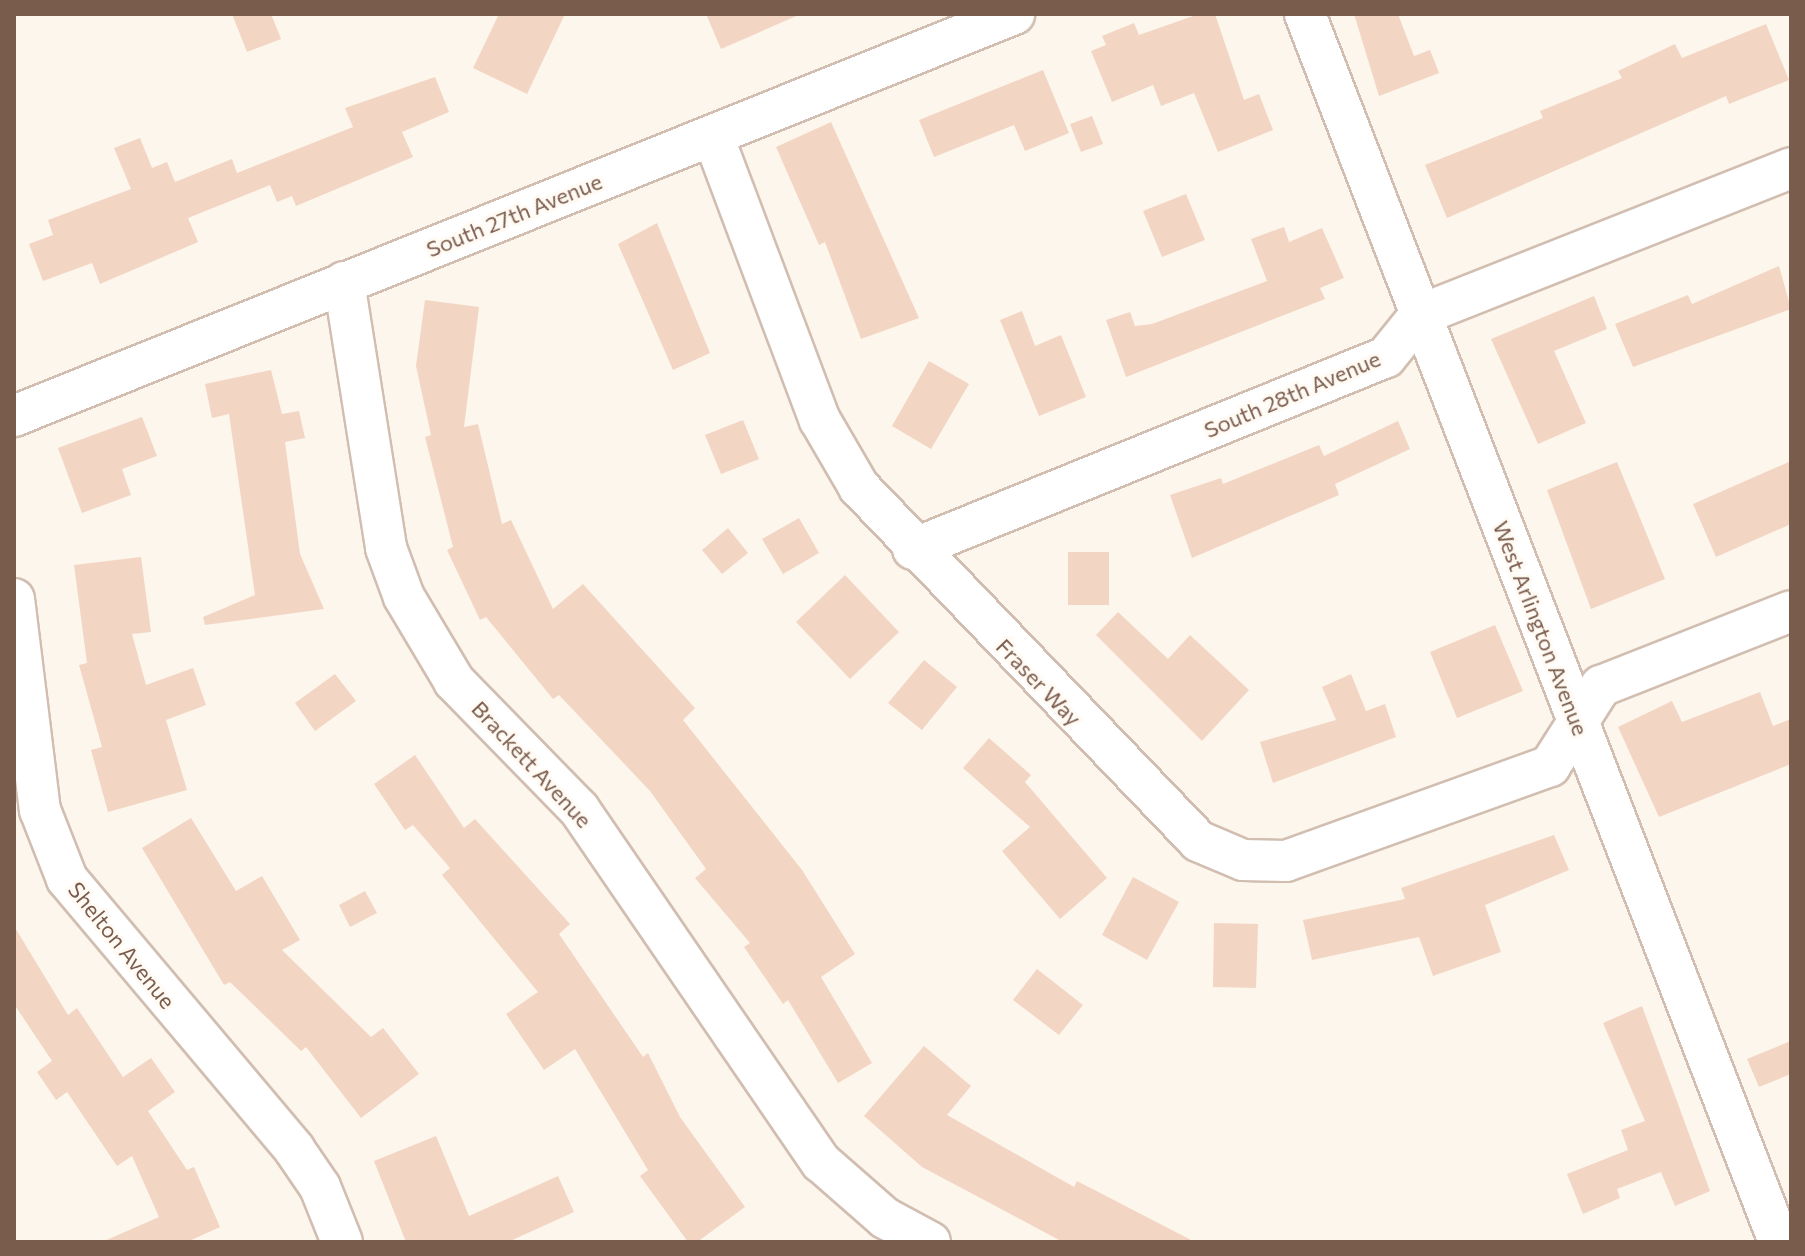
<!DOCTYPE html>
<html>
<head>
<meta charset="utf-8">
<style>
	body { margin:0 }
	#map { position:relative; width:1805px; height:1256px; overflow:hidden; background:#fdf6ec; font-family:Commissioner,sans-serif }
	div>[style] { position:absolute }
	.building>* { inset:0; background:#f3d5c3 }
	.roads { filter:drop-shadow(2px 0 #d1beb0) drop-shadow(-2px 0 #d1beb0) drop-shadow(0 2px #d1beb0) drop-shadow(0 -2px #d1beb0) }
	.minor>* { height:40px; margin:-20px; padding:0 20px; transform-origin:20px; border-radius:20px; background:#fff }
	span { translate:-50% -50%; white-space:nowrap; text-align:center; line-height:1.15; -webkit-text-stroke:6px #fffaf3; paint-order:stroke }
	.street-label { font-size:22px; color:#7a5c4d }
	.frame { position:absolute; inset:0; border:16px solid #7a5c4d; pointer-events:none }
</style>
</head>
<body>
<div id="map">
	<div class="building">
		<div style="clip-path:polygon(232px 14px,271px 14px,281px 39px,247px 52px)"></div>
		<div style="clip-path:polygon(499px 14px,565px 14px,527px 94px,473px 68px)"></div>
		<div style="clip-path:polygon(706px 14px,801px 14px,721px 49px)"></div>
		<div style="clip-path:polygon(1199px 14px,1215px 14px,1244px 100px,1259px 94px,1273px 130px,1218px 152px,1194px 93px,1161px 106px,1153px 85px,1112px 102px,1091px 51px,1106px 45px,1102px 36px,1134px 23px,1139px 35px)"></div>
		<div style="clip-path:polygon(1354px 14px,1398px 14px,1414px 56px,1430px 50px,1439px 73px,1379px 96px)"></div>
		<div style="clip-path:polygon(1766px 24px,1789px 80px,1729px 104px,1726px 96px,1447px 218px,1425px 165px,1543px 118px,1540px 111px,1622px 78px,1618px 71px,1675px 44px,1682px 58px)"></div>
		<div style="clip-path:polygon(1043px 70px,1069px 133px,1025px 151px,1014px 125px,934px 157px,919px 120px)"></div>
		<div style="clip-path:polygon(435px 77px,449px 112px,402px 132px,413px 157px,296px 206px,292px 196px,277px 202px,270px 185px,188px 218px,198px 242px,100px 284px,92px 263px,43px 281px,29px 244px,53px 235px,48px 220px,131px 189px,114px 148px,140px 138px,152px 168px,167px 162px,175px 182px,232px 159px,237px 173px,353px 127px,345px 108px)"></div>
		<div style="clip-path:polygon(1092px 116px,1103px 144px,1081px 152px,1070px 124px)"></div>
		<div style="clip-path:polygon(831px 122px,919px 318px,861px 339px,825px 242px,819px 245px,776px 147px)"></div>
		<div style="clip-path:polygon(1186px 194px,1205px 240px,1162px 257px,1143px 211px)"></div>
		<div style="clip-path:polygon(657px 223px,710px 353px,673px 370px,618px 244px)"></div>
		<div style="clip-path:polygon(1284px 227px,1289px 242px,1322px 228px,1344px 278px,1320px 288px,1325px 299px,1126px 377px,1106px 320px,1130px 312px,1135px 326px,1152px 324px,1267px 281px,1251px 239px)"></div>
		<div style="clip-path:polygon(1779px 266px,1791px 309px,1633px 367px,1615px 324px,1688px 295px,1692px 304px)"></div>
		<div style="clip-path:polygon(1594px 296px,1607px 329px,1554px 351px,1586px 423px,1538px 444px,1491px 339px)"></div>
		<div style="clip-path:polygon(425px 300px,479px 307px,464px 427px,478px 424px,502px 524px,511px 520px,553px 609px,583px 584px,695px 708px,683px 720px,802px 870px,855px 954px,821px 977px,872px 1063px,838px 1083px,788px 1000px,783px 1004px,744px 947px,750px 943px,695px 878px,706px 869px,650px 791px,559px 695px,553px 699px,486px 617px,480px 620px,447px 550px,453px 547px,425px 437px,431px 435px,416px 366px)"></div>
		<div style="clip-path:polygon(1022px 311px,1035px 346px,1061px 335px,1086px 397px,1039px 416px,1000px 320px)"></div>
		<div style="clip-path:polygon(929px 361px,969px 384px,931px 449px,892px 426px)"></div>
		<div style="clip-path:polygon(271px 370px,282px 414px,299px 411px,305px 438px,285px 442px,300px 554px,324px 609px,205px 625px,203px 617px,255px 595px,229px 414px,212px 418px,205px 384px)"></div>
		<div style="clip-path:polygon(142px 417px,157px 456px,122px 469px,131px 495px,82px 513px,58px 448px)"></div>
		<div style="clip-path:polygon(743px 420px,759px 459px,721px 474px,705px 435px)"></div>
		<div style="clip-path:polygon(1398px 421px,1410px 449px,1335px 484px,1339px 495px,1192px 558px,1170px 495px,1221px 478px,1223px 484px,1319px 445px,1324px 456px)"></div>
		<div style="clip-path:polygon(1791px 461px,1791px 524px,1716px 557px,1693px 504px)"></div>
		<div style="clip-path:polygon(1617px 462px,1665px 579px,1591px 609px,1547px 490px)"></div>
		<div style="clip-path:polygon(799px 518px,819px 553px,783px 574px,762px 539px)"></div>
		<div style="clip-path:polygon(728px 528px,748px 553px,722px 574px,702px 550px)"></div>
		<div style="clip-path:polygon(1068px 552px,1109px 552px,1109px 605px,1068px 605px)"></div>
		<div style="clip-path:polygon(141px 557px,151px 632px,132px 634px,146px 685px,193px 668px,206px 705px,166px 720px,187px 790px,108px 812px,91px 750px,102px 747px,79px 665px,87px 663px,74px 565px)"></div>
		<div style="clip-path:polygon(845px 575px,899px 632px,850px 679px,796px 622px)"></div>
		<div style="clip-path:polygon(1118px 612px,1168px 659px,1190px 635px,1249px 690px,1202px 741px,1096px 635px)"></div>
		<div style="clip-path:polygon(1495px 625px,1523px 691px,1457px 718px,1430px 652px)"></div>
		<div style="clip-path:polygon(924px 660px,957px 687px,922px 730px,888px 703px)"></div>
		<div style="clip-path:polygon(335px 674px,356px 701px,315px 731px,295px 703px)"></div>
		<div style="clip-path:polygon(1351px 674px,1366px 711px,1385px 704px,1396px 737px,1273px 783px,1260px 742px,1336px 720px,1322px 687px)"></div>
		<div style="clip-path:polygon(1760px 692px,1773px 726px,1791px 719px,1791px 764px,1659px 817px,1618px 727px,1672px 701px,1682px 722px)"></div>
		<div style="clip-path:polygon(989px 738px,1031px 775px,1025px 782px,1107px 878px,1060px 919px,1002px 851px,1030px 827px,963px 768px)"></div>
		<div style="clip-path:polygon(415px 755px,464px 828px,475px 819px,570px 924px,559px 934px,643px 1057px,648px 1053px,680px 1117px,745px 1207px,697px 1242px,688px 1242px,640px 1176px,648px 1170px,575px 1049px,544px 1070px,506px 1014px,538px 992px,442px 875px,450px 868px,413px 825px,405px 830px,374px 784px)"></div>
		<div style="clip-path:polygon(191px 818px,236px 891px,262px 876px,300px 940px,282px 950px,371px 1037px,383px 1028px,419px 1074px,361px 1118px,306px 1047px,301px 1051px,230px 982px,224px 985px,142px 848px)"></div>
		<div style="clip-path:polygon(1554px 835px,1569px 870px,1485px 905px,1501px 952px,1433px 976px,1419px 937px,1312px 960px,1303px 920px,1405px 899px,1401px 888px)"></div>
		<div style="clip-path:polygon(1133px 877px,1179px 902px,1147px 960px,1102px 935px)"></div>
		<div style="clip-path:polygon(365px 891px,377px 913px,350px 927px,339px 905px)"></div>
		<div style="clip-path:polygon(1214px 923px,1258px 924px,1256px 988px,1213px 987px)"></div>
		<div style="clip-path:polygon(14px 926px,68px 1015px,77px 1008px,123px 1077px,151px 1058px,175px 1092px,148px 1111px,187px 1170px,194px 1167px,220px 1227px,187px 1242px,102px 1242px,159px 1217px,132px 1156px,117px 1166px,67px 1092px,56px 1100px,37px 1072px,52px 1061px,14px 1004px)"></div>
		<div style="clip-path:polygon(1037px 969px,1083px 1005px,1059px 1035px,1013px 1000px)"></div>
		<div style="clip-path:polygon(1642px 1006px,1710px 1191px,1675px 1206px,1661px 1172px,1617px 1189px,1620px 1198px,1583px 1214px,1567px 1174px,1628px 1150px,1621px 1130px,1645px 1121px,1603px 1023px)"></div>
		<div style="clip-path:polygon(1791px 1041px,1791px 1074px,1759px 1087px,1747px 1059px)"></div>
		<div style="clip-path:polygon(924px 1046px,971px 1086px,947px 1115px,1074px 1187px,1077px 1181px,1195px 1242px,1063px 1242px,922px 1167px,864px 1116px)"></div>
		<div style="clip-path:polygon(436px 1136px,469px 1216px,558px 1176px,574px 1212px,508px 1242px,406px 1242px,374px 1161px)"></div>
	</div>
	<div class="roads">
		<div class="minor">
			<div style="left:1305px;top:14px;width:1316px;rotate:68.89deg"></div>
			<div style="left:713px;top:136px;width:303px;rotate:69.4deg"></div>
			<div style="left:820px;top:420px;width:78px;rotate:59.8deg"></div>
			<div style="left:859px;top:487px;width:490px;rotate:46.2deg"></div>
			<div style="left:1198px;top:841px;width:49px;rotate:22.9deg"></div>
			<div style="left:1243px;top:860px;width:43px;rotate:1.3deg"></div>
			<div style="left:1286px;top:861px;width:281px;rotate:-19.8deg"></div>
			<div style="left:1550px;top:766px;width:95px;rotate:-57.5deg"></div>
			<div style="left:1601px;top:686px;width:204px;rotate:-21.5deg"></div>
			<div style="left:344px;top:282px;width:269px;rotate:81deg"></div>
			<div style="left:386px;top:548px;width:52px;rotate:69.8deg"></div>
			<div style="left:404px;top:597px;width:98px;rotate:59.2deg"></div>
			<div style="left:454px;top:681px;width:179px;rotate:45.7deg"></div>
			<div style="left:579px;top:809px;width:428px;rotate:55.6deg"></div>
			<div style="left:821px;top:1162px;width:85px;rotate:41.2deg"></div>
			<div style="left:885px;top:1218px;width:51px;rotate:28.1deg"></div>
			<div style="left:14px;top:416px;width:1078px;rotate:-21.9deg"></div>
			<div style="left:913px;top:549px;width:510px;rotate:-22.09deg"></div>
			<div style="left:1386px;top:357px;width:54px;rotate:-51deg"></div>
			<div style="left:1420px;top:315px;width:399px;rotate:-21.6deg"></div>
			<div style="left:14px;top:599px;width:213px;rotate:83deg"></div>
			<div style="left:40px;top:810px;width:74px;rotate:68.6deg"></div>
			<div style="left:67px;top:879px;width:353px;rotate:49.9deg"></div>
			<div style="left:294px;top:1149px;width:46px;rotate:55.6deg"></div>
			<div style="left:320px;top:1187px;width:59px;rotate:68.2deg"></div>
		</div>
	</div>
	<div class="street-label">
		<span style="left:514px;top:215px;rotate:-22deg">South 27th Avenue</span>
		<span style="left:1292px;top:394px;rotate:-23deg">South 28th Avenue</span>
		<span style="left:1541px;top:628px;rotate:69deg">West Arlington Avenue</span>
		<span style="left:1039px;top:682px;rotate:46deg">Fraser Way</span>
		<span style="left:532px;top:764px;rotate:47deg">Brackett Avenue</span>
		<span style="left:122px;top:945px;rotate:51deg">Shelton Avenue</span>
	</div>
	<div class="frame"></div>
</div>
</body>
</html>
